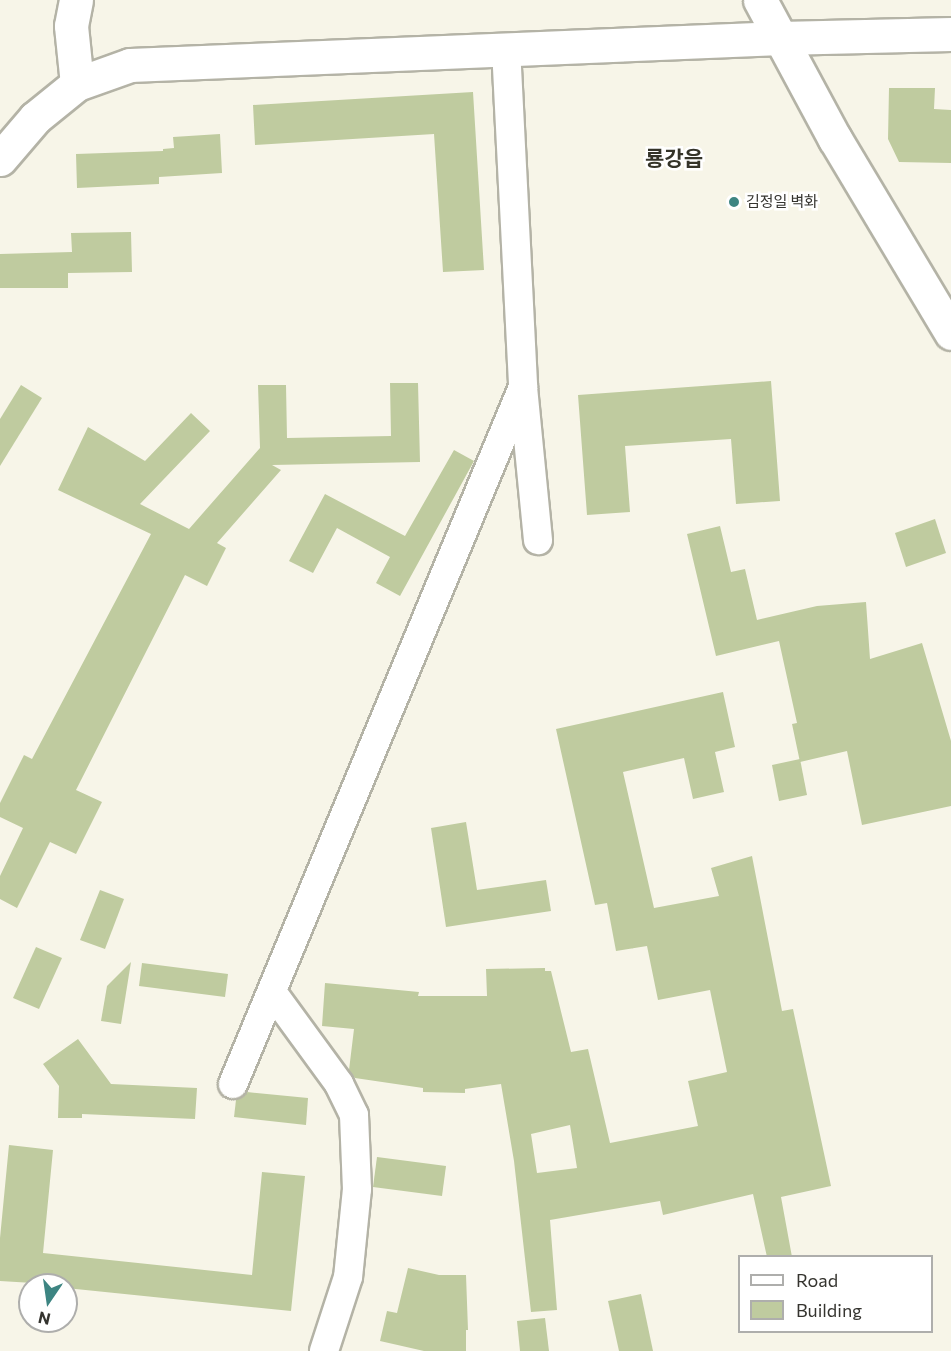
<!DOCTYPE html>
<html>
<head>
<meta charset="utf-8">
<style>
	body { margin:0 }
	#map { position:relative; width:951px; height:1351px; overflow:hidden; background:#f7f5e8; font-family:Commissioner,"Noto Sans KR",sans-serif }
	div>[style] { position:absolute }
	.building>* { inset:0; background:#bfcb9f }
	.roads { filter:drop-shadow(2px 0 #b4b3a6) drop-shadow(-2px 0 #b4b3a6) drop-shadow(0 2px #b4b3a6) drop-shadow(0 -2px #b4b3a6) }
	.street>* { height:28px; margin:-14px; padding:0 14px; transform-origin:14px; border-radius:14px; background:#fff }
	.secondary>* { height:33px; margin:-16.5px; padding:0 16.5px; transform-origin:16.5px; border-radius:16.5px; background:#fff }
	.dots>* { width:16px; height:16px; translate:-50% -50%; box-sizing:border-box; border:3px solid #fff; border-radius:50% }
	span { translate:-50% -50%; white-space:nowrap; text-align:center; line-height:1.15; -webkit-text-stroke:5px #fff; paint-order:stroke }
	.poi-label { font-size:15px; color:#35342f }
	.left { translate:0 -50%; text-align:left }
	.district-label { font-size:21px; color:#343328; font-weight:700 }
	.legend { position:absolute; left:738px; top:1255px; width:195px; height:78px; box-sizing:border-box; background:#fff; border:2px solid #aeaeac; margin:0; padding:8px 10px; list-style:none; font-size:18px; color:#35342f }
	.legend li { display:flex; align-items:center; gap:12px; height:30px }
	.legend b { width:30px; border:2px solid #aeaeac }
	.north { position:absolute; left:18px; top:1273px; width:60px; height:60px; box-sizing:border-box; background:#fff; border:2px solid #aeaeac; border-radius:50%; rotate:193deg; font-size:16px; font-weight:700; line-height:24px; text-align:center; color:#35342f }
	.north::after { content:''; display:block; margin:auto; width:21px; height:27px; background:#3d8582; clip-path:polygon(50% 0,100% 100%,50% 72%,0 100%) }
</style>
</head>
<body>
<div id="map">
	<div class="building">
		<div style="clip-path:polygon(889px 88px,935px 88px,934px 109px,951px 110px,951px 163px,899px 162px,888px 139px)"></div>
		<div style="clip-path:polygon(473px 92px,484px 270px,443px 272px,434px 134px,255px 145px,253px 105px)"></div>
		<div style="clip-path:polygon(220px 134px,222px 173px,159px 177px,159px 184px,77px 188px,76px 154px,163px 151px,163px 149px,174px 148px,173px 137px)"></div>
		<div style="clip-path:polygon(131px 232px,132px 272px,68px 273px,68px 288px,0 288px,0 254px,72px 252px,71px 233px)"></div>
		<div style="clip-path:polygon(771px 381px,780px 501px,736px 504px,731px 439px,625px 446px,630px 512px,587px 515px,578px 395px)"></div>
		<div style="clip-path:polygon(390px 383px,418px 383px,420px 462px,272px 465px,281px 470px,217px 543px,226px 548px,207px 586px,185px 575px,76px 790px,102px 802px,76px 854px,50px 842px,17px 908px,0 899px,0 876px,23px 828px,0 817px,0 803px,24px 755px,32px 759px,151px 534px,58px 490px,88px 427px,145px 461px,191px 413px,210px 431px,140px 504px,189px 529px,260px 448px,258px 385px,286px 385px,287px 438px,391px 436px)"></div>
		<div style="clip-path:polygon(21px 385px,42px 398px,0 466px,0 419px)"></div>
		<div style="clip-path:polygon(454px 450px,474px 461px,400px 596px,376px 583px,390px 557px,337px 528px,313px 573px,289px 561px,325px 494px,405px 536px)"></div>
		<div style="clip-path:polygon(935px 519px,946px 553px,906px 567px,895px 533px)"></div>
		<div style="clip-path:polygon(720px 526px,731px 572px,745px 569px,757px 620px,817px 606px,866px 602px,870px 659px,922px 643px,951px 741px,951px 806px,862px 825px,847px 751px,800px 762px,792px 724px,797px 723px,779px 641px,716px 656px,687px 534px)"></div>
		<div style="clip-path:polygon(evenodd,723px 692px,735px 747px,715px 752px,724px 792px,693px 799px,684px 758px,623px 772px,654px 908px,719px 896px,711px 868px,752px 856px,782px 1011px,793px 1009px,831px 1186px,781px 1197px,792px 1257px,767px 1257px,753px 1194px,663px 1215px,660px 1201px,550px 1220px,557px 1310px,531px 1312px,514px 1161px,501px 1084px,465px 1089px,465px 1093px,423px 1092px,423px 1088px,355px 1078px,349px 1070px,354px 1029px,322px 1026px,325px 983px,419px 992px,418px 996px,487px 996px,486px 969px,545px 968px,545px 971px,551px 971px,571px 1052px,588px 1049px,610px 1143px,698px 1126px,688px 1081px,727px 1072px,710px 990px,658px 1000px,647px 946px,616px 951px,607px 903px,595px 905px,556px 729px,723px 692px,570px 1125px,577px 1168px,537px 1173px,531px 1134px,570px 1125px)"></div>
		<div style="clip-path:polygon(800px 759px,807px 795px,779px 801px,772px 765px)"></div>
		<div style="clip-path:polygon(466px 822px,477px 890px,546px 880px,551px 911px,446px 927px,431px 828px)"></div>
		<div style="clip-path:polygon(100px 890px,124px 899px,105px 949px,80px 940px)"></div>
		<div style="clip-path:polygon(36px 947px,62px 958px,39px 1009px,13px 998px)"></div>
		<div style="clip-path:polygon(131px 962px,121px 1024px,101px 1021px,107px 986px)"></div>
		<div style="clip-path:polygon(142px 963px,228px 974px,225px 997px,139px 986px)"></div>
		<div style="clip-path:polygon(78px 1039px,111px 1084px,197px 1088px,195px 1119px,82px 1114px,82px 1118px,58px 1118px,59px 1086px,43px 1064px)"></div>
		<div style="clip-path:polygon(247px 1092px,308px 1098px,306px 1125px,234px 1117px,236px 1100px)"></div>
		<div style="clip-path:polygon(9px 1145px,53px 1150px,43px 1253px,252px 1275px,262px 1172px,305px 1176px,291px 1311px,66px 1288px,66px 1285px,0 1281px,0 1238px)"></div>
		<div style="clip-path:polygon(377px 1157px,446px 1166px,442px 1196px,373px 1187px)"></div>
		<div style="clip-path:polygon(408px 1268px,439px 1275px,466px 1275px,468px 1330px,466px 1330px,466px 1351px,424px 1351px,380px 1341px,387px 1311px,397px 1313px)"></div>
		<div style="clip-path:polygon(641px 1294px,653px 1351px,619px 1351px,608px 1301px)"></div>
		<div style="clip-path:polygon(545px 1318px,549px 1351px,520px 1351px,517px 1321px)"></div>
	</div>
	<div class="roads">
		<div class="street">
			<div style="left:506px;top:48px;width:339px;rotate:87.1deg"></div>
			<div style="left:523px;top:387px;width:154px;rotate:84.4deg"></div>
			<div style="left:272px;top:992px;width:114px;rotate:53.9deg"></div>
			<div style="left:339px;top:1084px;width:34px;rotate:64deg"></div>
			<div style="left:354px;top:1115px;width:74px;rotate:87.7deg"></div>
			<div style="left:357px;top:1189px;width:88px;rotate:95.8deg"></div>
			<div style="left:348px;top:1277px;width:78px;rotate:108deg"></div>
			<div style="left:233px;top:1084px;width:755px;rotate:-67.41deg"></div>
		</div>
		<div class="secondary">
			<div style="left:76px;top:0;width:26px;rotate:101deg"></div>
			<div style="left:71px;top:26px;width:58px;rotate:84.1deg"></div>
			<div style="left:760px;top:0;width:158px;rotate:61.7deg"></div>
			<div style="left:835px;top:139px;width:226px;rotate:59.1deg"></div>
			<div style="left:0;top:159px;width:54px;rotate:-49.5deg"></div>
			<div style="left:35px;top:118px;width:54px;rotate:-39deg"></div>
			<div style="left:77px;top:84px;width:56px;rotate:-19.7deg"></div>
			<div style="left:130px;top:65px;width:651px;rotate:-2.38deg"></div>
			<div style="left:780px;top:38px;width:171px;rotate:-1.3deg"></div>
		</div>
	</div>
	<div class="dots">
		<div style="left:734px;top:202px;background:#3d8582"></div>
	</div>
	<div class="poi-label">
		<span class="left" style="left:746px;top:202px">김정일 벽화</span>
	</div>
	<div class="district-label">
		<span style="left:674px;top:158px">룡강읍</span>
	</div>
	<ul class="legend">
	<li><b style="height:8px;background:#fff"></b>Road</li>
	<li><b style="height:16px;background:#bfcb9f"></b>Building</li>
	</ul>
	<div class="north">N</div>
</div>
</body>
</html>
